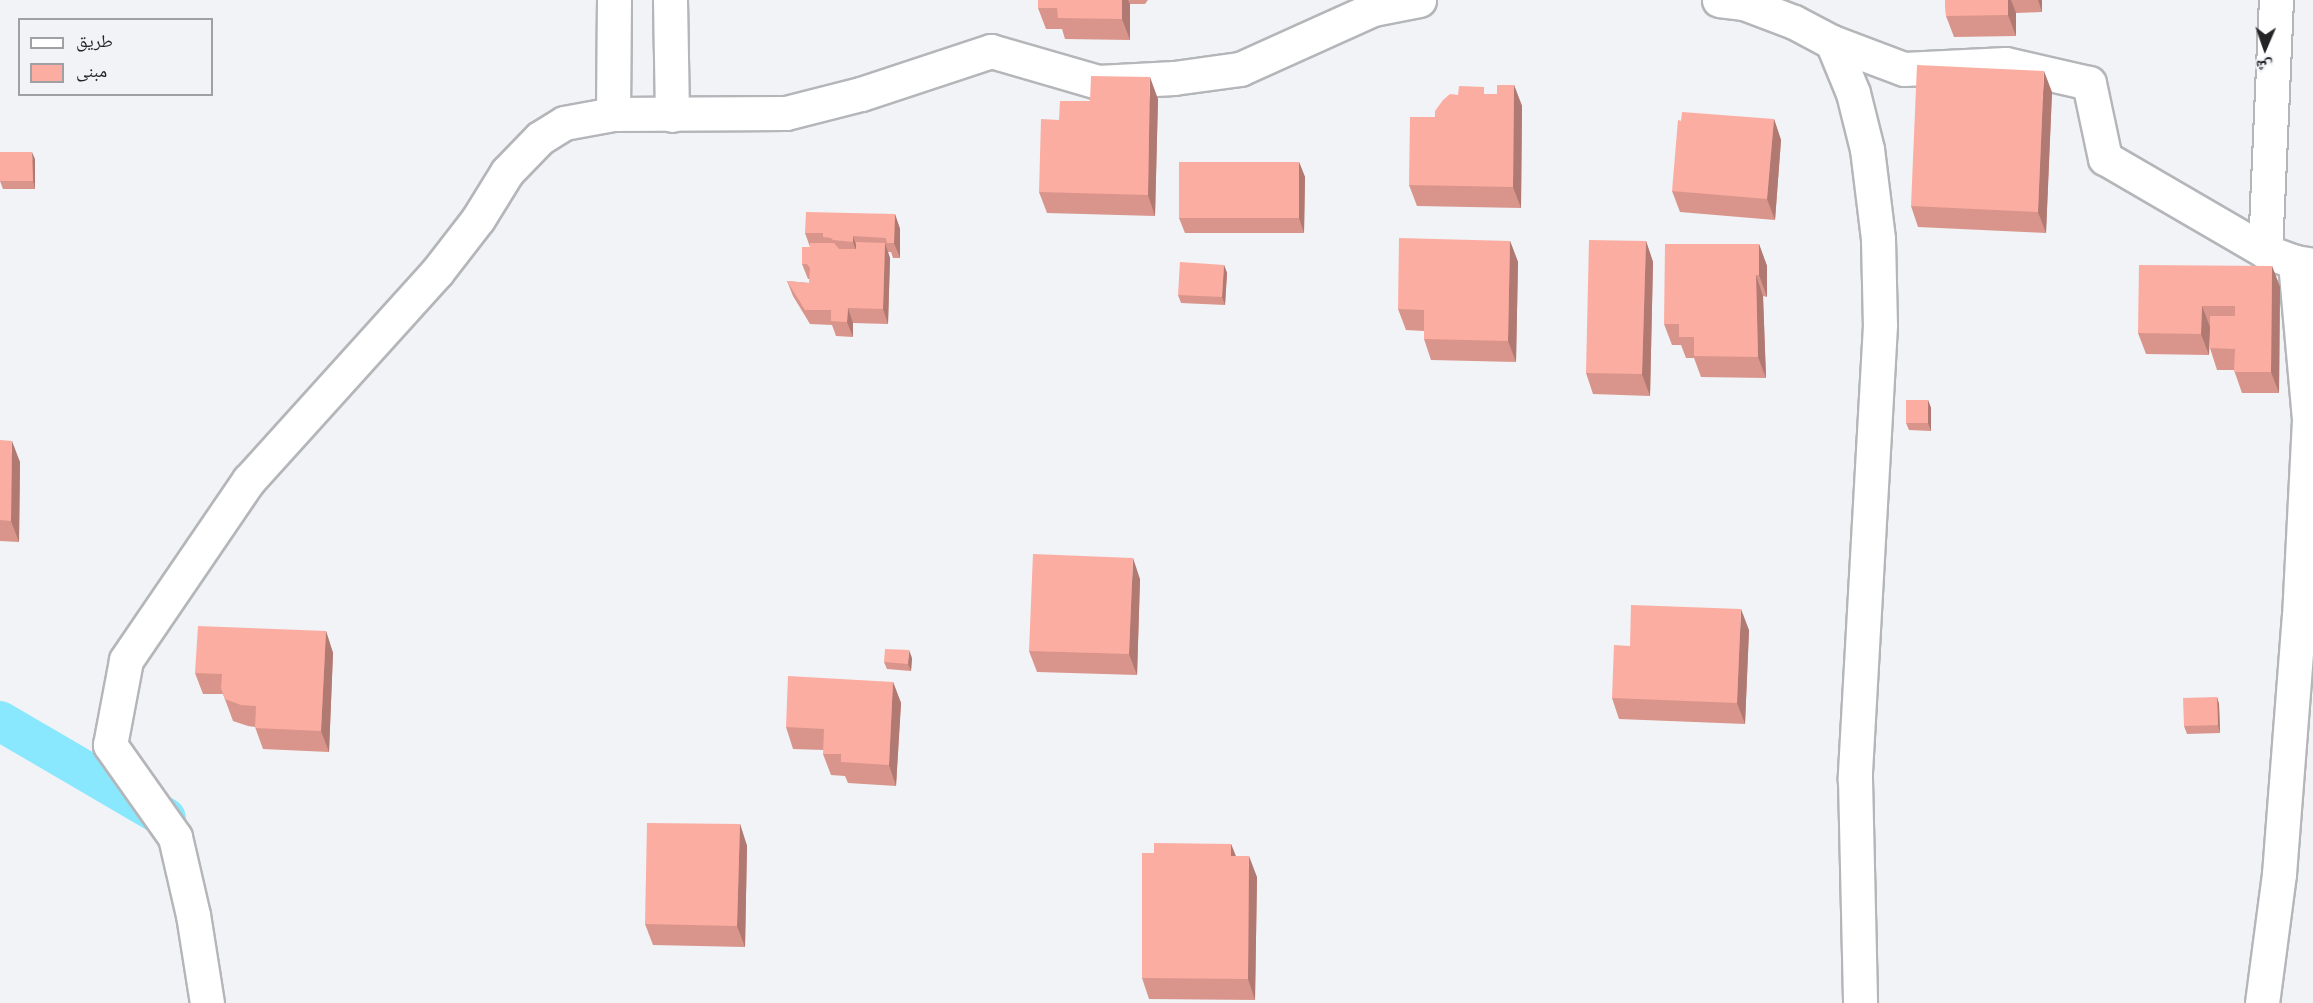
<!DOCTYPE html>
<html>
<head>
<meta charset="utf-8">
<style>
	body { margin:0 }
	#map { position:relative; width:2313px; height:1003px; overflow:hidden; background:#f1f3f7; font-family:Jost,"Noto Naskh Arabic",sans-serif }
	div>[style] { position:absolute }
	.canal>* { height:40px; margin:-20px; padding:0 20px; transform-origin:20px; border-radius:20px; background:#89e8fd }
	.roads { filter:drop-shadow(2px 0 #b4b6b9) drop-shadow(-2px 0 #b4b6b9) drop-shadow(0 2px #b4b6b9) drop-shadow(0 -2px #b4b6b9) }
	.minor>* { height:33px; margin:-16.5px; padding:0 16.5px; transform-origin:16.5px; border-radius:16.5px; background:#fff }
	.wall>* { inset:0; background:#d9958b }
	.shaded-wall>* { inset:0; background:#b07971 }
	.building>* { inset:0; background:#fcada2 }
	span { translate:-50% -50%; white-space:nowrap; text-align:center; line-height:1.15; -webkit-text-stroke:4.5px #f1f3f7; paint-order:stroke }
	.legend { position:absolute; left:18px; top:18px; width:195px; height:78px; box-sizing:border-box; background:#f1f3f7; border:2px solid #9fa0a3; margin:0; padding:8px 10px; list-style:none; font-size:18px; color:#242426 }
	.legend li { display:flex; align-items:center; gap:12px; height:30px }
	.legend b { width:30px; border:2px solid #9fa0a3 }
	.north { position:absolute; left:2235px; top:18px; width:60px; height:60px; -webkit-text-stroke:4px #f1f3f7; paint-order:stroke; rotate:182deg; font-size:16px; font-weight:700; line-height:24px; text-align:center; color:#242426 }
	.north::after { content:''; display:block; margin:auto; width:21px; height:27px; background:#242426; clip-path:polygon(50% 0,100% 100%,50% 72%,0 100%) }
</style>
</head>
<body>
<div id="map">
	<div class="canal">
		<div style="left:0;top:721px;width:192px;rotate:30.3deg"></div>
	</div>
	<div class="roads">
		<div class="minor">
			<div style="left:670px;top:0;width:115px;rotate:89deg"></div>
			<div style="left:1719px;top:0;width:25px;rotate:7deg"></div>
			<div style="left:1744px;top:3px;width:53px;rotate:20.8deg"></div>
			<div style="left:1794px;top:22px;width:43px;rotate:27.8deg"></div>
			<div style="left:1832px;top:42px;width:77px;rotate:20.6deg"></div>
			<div style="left:1904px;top:69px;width:102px;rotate:-2.8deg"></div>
			<div style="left:2006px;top:64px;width:85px;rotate:12.9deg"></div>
			<div style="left:2089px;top:83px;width:77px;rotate:78deg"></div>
			<div style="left:2105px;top:158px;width:185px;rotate:30.2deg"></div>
			<div style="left:2265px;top:251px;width:32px;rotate:20deg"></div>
			<div style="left:2295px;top:262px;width:18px;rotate:9deg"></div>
			<div style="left:1832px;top:42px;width:55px;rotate:67.6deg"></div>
			<div style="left:1853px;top:93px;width:58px;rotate:76deg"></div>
			<div style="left:1867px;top:149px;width:91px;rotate:83deg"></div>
			<div style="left:1878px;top:239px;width:86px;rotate:88.7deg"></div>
			<div style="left:1880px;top:325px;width:455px;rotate:93.2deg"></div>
			<div style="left:1855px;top:779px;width:224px;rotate:88.7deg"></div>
			<div style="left:613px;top:114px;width:114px;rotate:-89.5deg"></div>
			<div style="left:2265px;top:251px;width:251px;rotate:-87.5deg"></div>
			<div style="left:207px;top:1003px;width:89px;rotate:-99deg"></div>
			<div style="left:193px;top:915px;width:80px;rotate:-103deg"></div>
			<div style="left:175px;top:837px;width:113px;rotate:-125.2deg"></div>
			<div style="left:110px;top:745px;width:86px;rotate:-79.3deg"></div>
			<div style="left:126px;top:660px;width:218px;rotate:-55.7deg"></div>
			<div style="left:249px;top:480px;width:280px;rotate:-47.9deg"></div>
			<div style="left:437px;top:272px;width:67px;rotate:-52.3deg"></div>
			<div style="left:478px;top:219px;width:55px;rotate:-58.3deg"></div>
			<div style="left:507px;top:172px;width:47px;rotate:-45.9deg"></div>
			<div style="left:540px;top:138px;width:28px;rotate:-32deg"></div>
			<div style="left:564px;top:123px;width:50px;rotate:-10.4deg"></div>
			<div style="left:613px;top:114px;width:173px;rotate:-0.3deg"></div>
			<div style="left:786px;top:113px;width:77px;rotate:-14.2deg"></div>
			<div style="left:861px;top:94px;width:137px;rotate:-18.3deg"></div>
			<div style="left:991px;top:51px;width:111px;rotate:16.2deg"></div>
			<div style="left:1098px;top:82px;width:76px;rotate:-3deg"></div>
			<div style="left:1174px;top:78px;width:67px;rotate:-7.8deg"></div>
			<div style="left:1240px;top:69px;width:146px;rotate:-24.3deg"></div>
			<div style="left:1373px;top:9px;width:47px;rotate:-11.1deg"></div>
			<div style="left:2262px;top:1003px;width:130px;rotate:-82.5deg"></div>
			<div style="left:2279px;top:874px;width:258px;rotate:-85.6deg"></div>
			<div style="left:2299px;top:617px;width:198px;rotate:-87.1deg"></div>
			<div style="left:2309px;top:419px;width:158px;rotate:-95.1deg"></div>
		</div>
	</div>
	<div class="wall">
		<div style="clip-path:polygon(1038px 0,1148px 0,1145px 4px,1130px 4px,1130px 40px,1065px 39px,1062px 29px,1046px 29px,1038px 8px)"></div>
		<div style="clip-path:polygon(1945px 0,2042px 0,2042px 12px,2016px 13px,2016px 36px,1954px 37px,1946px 16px)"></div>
		<div style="clip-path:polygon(1514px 85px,1522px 106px,1521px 208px,1417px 206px,1409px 185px,1487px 94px,1497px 94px)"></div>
		<div style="clip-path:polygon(2052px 92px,2046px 233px,1918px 227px,1911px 206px)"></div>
		<div style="clip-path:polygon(1158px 99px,1155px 216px,1047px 213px,1039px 192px,1059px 120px,1090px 101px)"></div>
		<div style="clip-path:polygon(1774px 119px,1781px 140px,1775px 220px,1680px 212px,1672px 191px)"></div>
		<div style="clip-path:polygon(35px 159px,35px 189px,3px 189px,0 181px)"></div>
		<div style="clip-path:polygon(1299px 162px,1305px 177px,1304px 233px,1185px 233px,1179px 218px)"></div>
		<div style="clip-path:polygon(895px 214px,900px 229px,900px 258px,893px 258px,891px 252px,888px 252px,890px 258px,888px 324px,853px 323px,853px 337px,836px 336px,832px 325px,810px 324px,793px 296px,787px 281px,809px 283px,810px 279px,808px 279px,802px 264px,810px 247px,805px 233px)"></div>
		<div style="clip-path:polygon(1510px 241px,1518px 262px,1516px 362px,1431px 360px,1424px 339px,1424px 331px,1406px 330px,1398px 309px)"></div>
		<div style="clip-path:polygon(1646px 241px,1653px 262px,1650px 396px,1593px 394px,1586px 373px)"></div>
		<div style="clip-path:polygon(1759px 244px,1767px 266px,1767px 297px,1763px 296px,1766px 378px,1701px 377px,1694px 358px,1686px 358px,1681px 345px,1672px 345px,1664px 324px)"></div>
		<div style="clip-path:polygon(1224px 265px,1227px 273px,1225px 305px,1181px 303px,1178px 295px)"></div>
		<div style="clip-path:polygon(2272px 266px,2280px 287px,2279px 393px,2242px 393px,2234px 370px,2217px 370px,2210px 348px,2210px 327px,2209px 355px,2146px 354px,2138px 333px)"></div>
		<div style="clip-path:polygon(1928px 400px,1931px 408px,1931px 431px,1909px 430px,1906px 423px)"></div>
		<div style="clip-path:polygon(0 440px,20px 462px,19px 542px,0 541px)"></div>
		<div style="clip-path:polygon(1140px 579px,1137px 675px,1037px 672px,1029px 651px)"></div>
		<div style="clip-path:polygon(1749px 630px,1745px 724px,1619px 719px,1612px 698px,1630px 646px)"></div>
		<div style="clip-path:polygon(326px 631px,333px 653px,329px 752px,263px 749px,255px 727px,248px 726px,233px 721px,223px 694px,203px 694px,195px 673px)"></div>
		<div style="clip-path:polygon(912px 658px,911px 671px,887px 669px,884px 662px)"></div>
		<div style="clip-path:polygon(893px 682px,901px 703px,896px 786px,848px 783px,845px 776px,831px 775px,823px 754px,824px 750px,793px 749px,786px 727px)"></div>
		<div style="clip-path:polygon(2217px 697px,2219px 704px,2220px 733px,2187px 734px,2184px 726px)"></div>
		<div style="clip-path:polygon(740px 824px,747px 846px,745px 947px,653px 945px,645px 924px)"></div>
		<div style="clip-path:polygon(1231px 844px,1236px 856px,1257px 877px,1255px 1000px,1149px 999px,1142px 978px,1154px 853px)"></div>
	</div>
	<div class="shaded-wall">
		<div style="clip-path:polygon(1122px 0,1128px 0,1130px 4px,1130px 40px,1122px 19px)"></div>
		<div style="clip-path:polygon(2008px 0,2011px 0,2016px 13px,2016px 36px,2008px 15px)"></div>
		<div style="clip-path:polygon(2038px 0,2042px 0,2042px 12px)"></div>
		<div style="clip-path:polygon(2044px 71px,2052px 92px,2046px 233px,2038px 212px)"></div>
		<div style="clip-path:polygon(1150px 77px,1158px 99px,1155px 216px,1148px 195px)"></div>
		<div style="clip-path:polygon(1514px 85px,1522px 106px,1521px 208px,1513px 187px)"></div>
		<div style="clip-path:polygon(1774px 119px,1781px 140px,1775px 220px,1767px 199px)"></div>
		<div style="clip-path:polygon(32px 152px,35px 159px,35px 189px,33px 181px)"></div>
		<div style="clip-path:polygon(1299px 162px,1305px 177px,1304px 233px,1299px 218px)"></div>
		<div style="clip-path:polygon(895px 214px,900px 229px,900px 258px,894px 243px)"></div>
		<div style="clip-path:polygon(853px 236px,858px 251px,858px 256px,853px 242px)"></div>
		<div style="clip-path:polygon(1510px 241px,1518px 262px,1516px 362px,1508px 341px)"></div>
		<div style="clip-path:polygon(1646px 241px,1653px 262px,1650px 396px,1642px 374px)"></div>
		<div style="clip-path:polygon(885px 243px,890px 258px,888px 324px,883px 309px)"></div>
		<div style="clip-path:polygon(1759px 244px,1767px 266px,1767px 297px,1759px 275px)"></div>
		<div style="clip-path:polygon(1224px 265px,1227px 273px,1225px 305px,1222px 297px)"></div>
		<div style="clip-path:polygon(2272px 266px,2280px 287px,2279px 393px,2271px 372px)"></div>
		<div style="clip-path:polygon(1756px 275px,1763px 296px,1766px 378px,1758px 357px)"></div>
		<div style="clip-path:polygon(2202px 306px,2210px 327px,2209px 355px,2201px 334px)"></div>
		<div style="clip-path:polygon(848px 308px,853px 323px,853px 337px,847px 322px)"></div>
		<div style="clip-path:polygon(1928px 400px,1931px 408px,1931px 431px,1928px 423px)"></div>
		<div style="clip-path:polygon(12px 441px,20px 462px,19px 542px,11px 521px)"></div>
		<div style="clip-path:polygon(1133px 558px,1140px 579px,1137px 675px,1129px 654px)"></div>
		<div style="clip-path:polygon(1741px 609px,1749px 630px,1745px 724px,1737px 703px)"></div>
		<div style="clip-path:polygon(326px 631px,333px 653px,329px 752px,321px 731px)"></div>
		<div style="clip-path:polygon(909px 650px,912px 658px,911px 671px,908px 664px)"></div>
		<div style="clip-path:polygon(893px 682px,901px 703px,896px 786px,889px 765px)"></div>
		<div style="clip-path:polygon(2217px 697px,2219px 704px,2220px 733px,2218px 725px)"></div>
		<div style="clip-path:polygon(740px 824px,747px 846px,745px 947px,737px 926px)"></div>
		<div style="clip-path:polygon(1231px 844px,1239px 865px,1231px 856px)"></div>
		<div style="clip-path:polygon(1249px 856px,1257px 877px,1255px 1000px,1248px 979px)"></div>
	</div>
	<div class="building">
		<div style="clip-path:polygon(1038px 0,1122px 0,1122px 19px,1058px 18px,1057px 8px,1038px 8px)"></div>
		<div style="clip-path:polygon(1945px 0,2008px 0,2008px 15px,1946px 16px)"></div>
		<div style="clip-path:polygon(1917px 65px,2044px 71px,2038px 212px,1911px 206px)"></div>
		<div style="clip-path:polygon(1091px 76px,1150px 77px,1148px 195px,1039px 192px,1041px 119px,1059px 120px,1060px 101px,1090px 101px)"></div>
		<div style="clip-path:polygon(1497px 85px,1514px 85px,1513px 187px,1409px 185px,1410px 117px,1435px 117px,1435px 111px,1443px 100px,1450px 94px,1458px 95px,1459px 86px,1484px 87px,1484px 94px,1497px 94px)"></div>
		<div style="clip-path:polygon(1682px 112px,1774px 119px,1767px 199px,1672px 191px,1678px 120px,1681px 121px)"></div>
		<div style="clip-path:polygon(0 152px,32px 152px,33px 181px,0 181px)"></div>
		<div style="clip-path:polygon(1179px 162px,1299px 162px,1299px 218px,1179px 218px)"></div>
		<div style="clip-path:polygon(806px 212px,895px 214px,894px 243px,887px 243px,886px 238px,853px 236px,853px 242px,833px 240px,831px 238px,823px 237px,823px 233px,805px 233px)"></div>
		<div style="clip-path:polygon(1399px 238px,1510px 241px,1508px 341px,1424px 339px,1424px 310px,1398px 309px)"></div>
		<div style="clip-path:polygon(1589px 240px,1646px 241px,1642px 374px,1586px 373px)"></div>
		<div style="clip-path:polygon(856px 242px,885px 243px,883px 309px,848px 308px,847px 322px,831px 321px,831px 310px,805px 310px,787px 281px,809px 283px,810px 268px,807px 264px,802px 264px,802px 247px,810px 247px,810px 243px,834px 243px,839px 249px,856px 249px)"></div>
		<div style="clip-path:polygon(1665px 244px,1759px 244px,1759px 275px,1756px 275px,1758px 357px,1694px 356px,1694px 337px,1679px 337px,1679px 324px,1664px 324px)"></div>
		<div style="clip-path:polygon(1180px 262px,1224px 265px,1222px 297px,1178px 295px)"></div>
		<div style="clip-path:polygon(2139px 265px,2272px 266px,2271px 372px,2234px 372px,2235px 349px,2210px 348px,2210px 316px,2235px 316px,2235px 306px,2202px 306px,2201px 334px,2138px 333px)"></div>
		<div style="clip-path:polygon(1906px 400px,1928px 400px,1928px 423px,1906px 423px)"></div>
		<div style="clip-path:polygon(0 440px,12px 441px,11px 521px,0 520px)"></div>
		<div style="clip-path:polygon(1033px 554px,1133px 558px,1129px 654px,1029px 651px)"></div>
		<div style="clip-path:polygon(1631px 605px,1741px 609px,1737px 703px,1612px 698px,1614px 645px,1630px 646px)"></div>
		<div style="clip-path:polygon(198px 626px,326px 631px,321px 731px,255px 728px,256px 706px,241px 705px,225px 699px,221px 688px,222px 674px,195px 673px)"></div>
		<div style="clip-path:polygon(885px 649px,909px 650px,908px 664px,884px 662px)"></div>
		<div style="clip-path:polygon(788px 676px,893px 682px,889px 765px,841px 762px,841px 754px,823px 754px,824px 729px,786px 727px)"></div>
		<div style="clip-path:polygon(2217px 697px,2218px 725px,2184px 726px,2183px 698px)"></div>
		<div style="clip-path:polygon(647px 823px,740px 824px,737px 926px,645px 924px)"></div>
		<div style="clip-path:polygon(1154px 843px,1231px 844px,1231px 856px,1249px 856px,1248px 979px,1142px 978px,1142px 853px,1154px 853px)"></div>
	</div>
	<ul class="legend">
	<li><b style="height:8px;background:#fff"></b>طريق</li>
	<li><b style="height:16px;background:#fcada2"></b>مبنى</li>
	</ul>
	<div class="north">ش</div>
</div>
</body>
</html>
